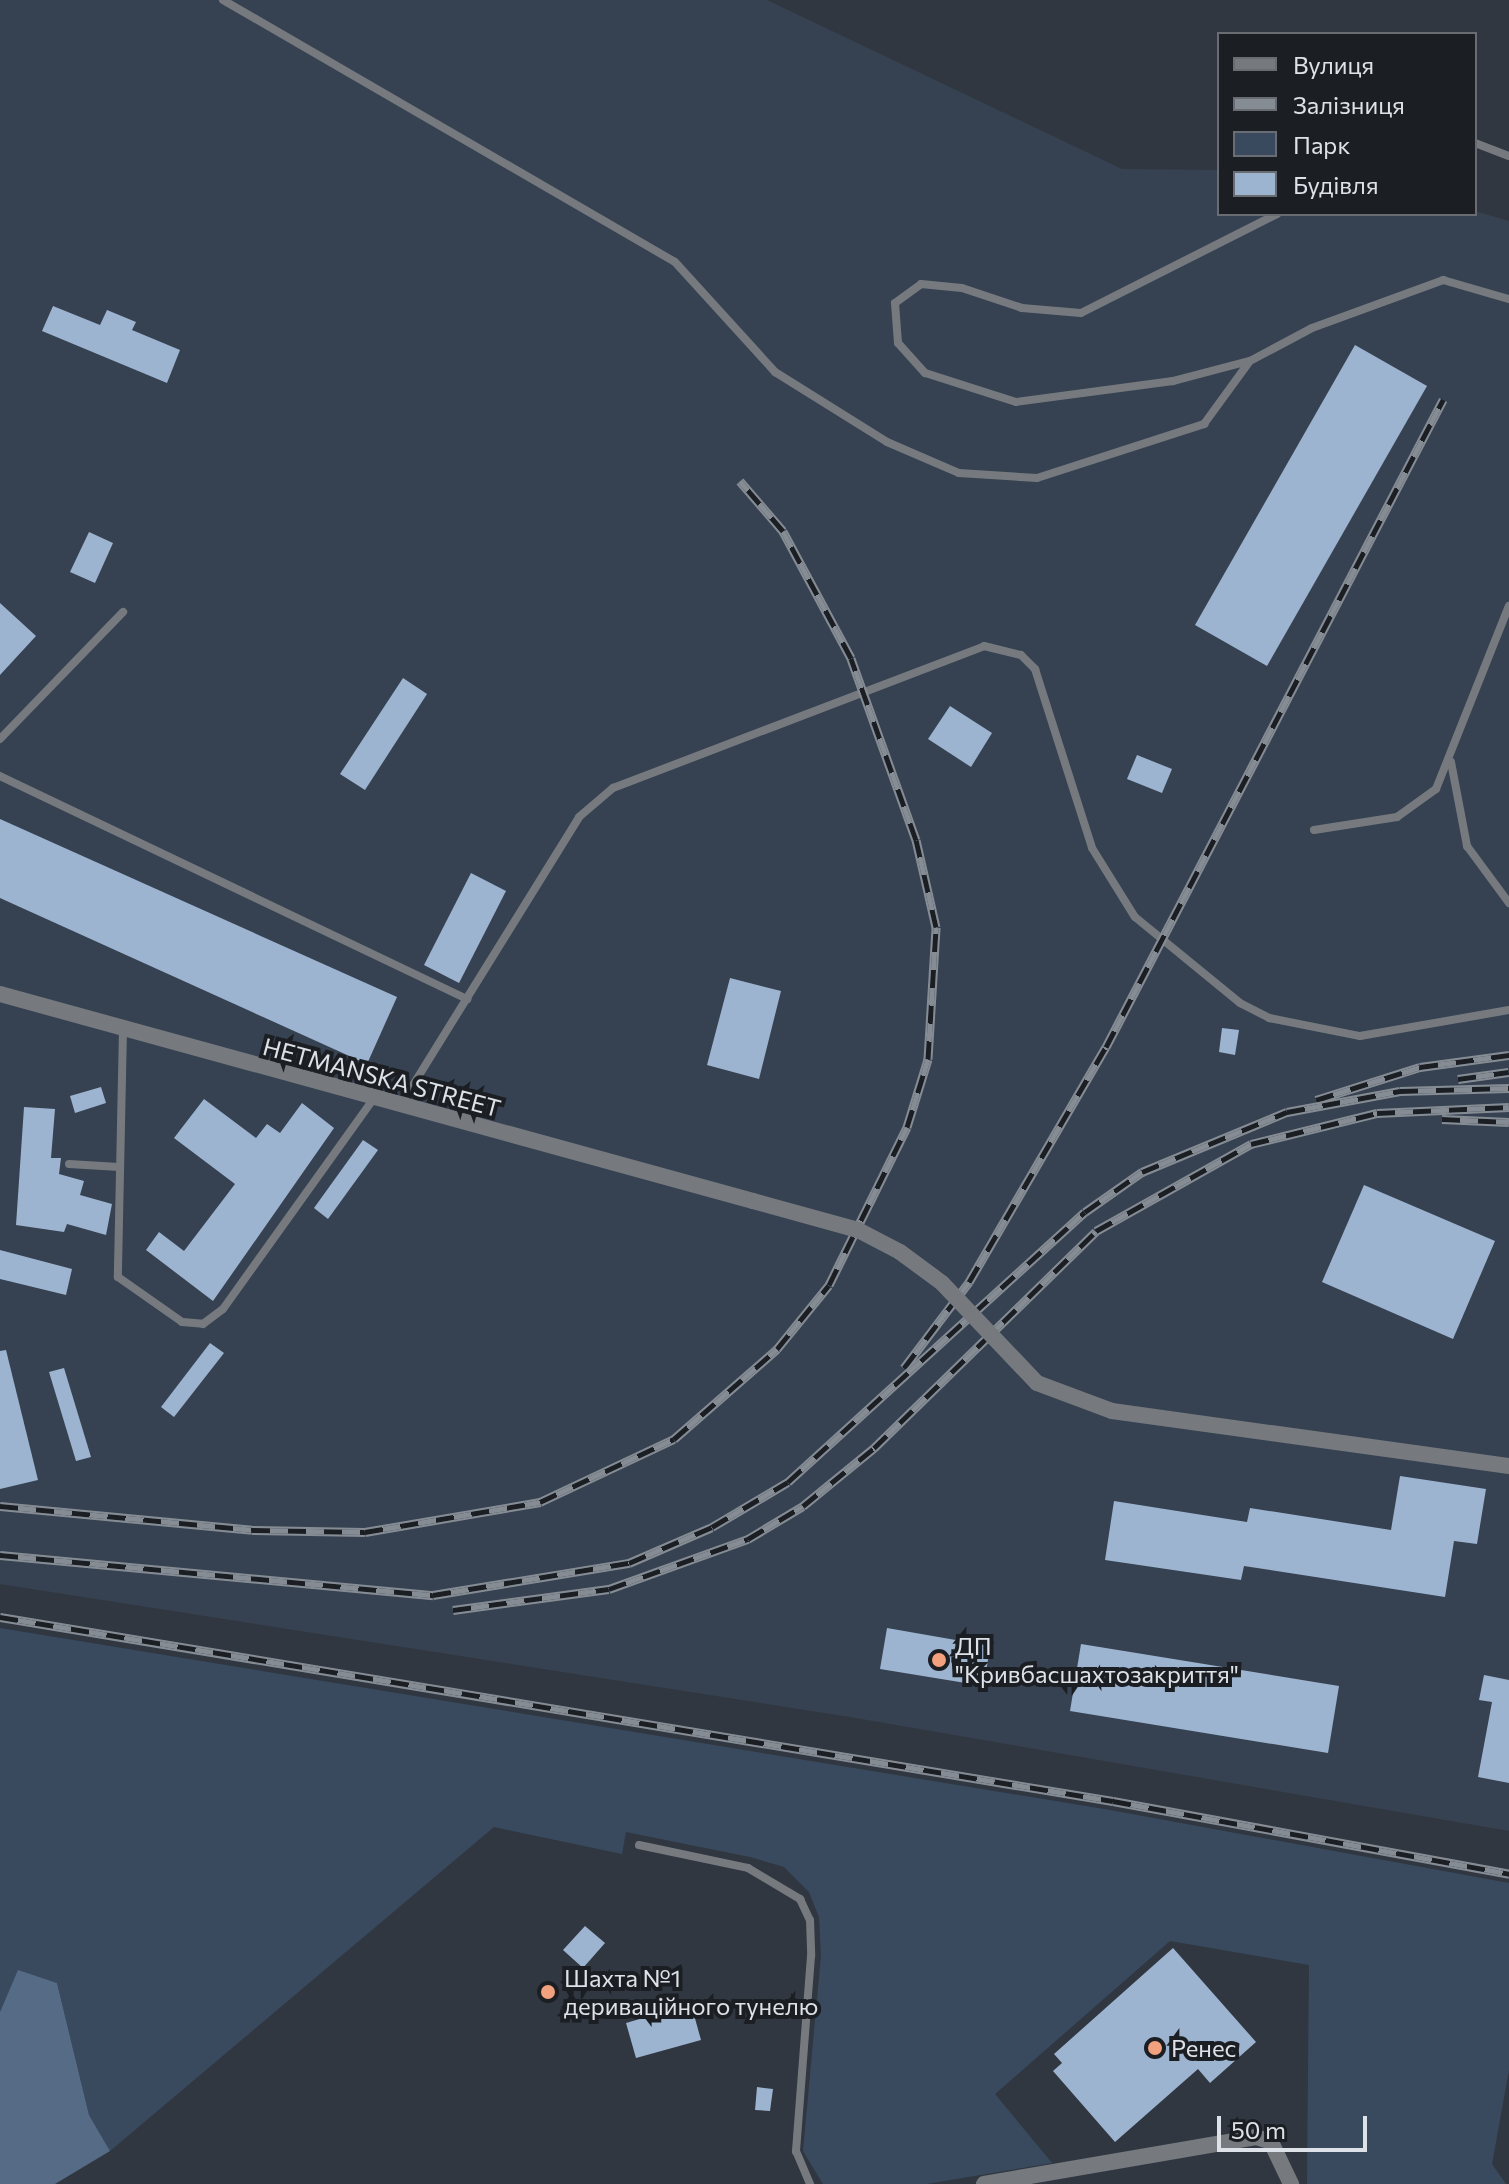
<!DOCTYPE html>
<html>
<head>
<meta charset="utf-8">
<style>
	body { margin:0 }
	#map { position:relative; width:1509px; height:2184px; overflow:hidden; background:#303741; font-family:Commissioner,sans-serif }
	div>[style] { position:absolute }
	.built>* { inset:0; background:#364251 }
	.green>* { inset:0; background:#394a5f }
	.forest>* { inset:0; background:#566b86 }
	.building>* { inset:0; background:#9db4d1 }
	.service>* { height:8px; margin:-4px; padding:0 4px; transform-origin:4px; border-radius:4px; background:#767a7f }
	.minor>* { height:16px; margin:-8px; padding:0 8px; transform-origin:8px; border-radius:8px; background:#767a7f }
	.tertiary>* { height:16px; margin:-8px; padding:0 8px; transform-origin:8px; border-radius:8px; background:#767a7f }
	.rail>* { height:9px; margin-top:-4.5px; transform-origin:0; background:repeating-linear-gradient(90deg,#1b1e23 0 18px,#868c94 0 36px); box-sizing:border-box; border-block:2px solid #868c94 }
	.tertiary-bridge>* { height:16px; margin:-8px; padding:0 8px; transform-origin:8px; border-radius:8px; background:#767a7f }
	.dots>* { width:22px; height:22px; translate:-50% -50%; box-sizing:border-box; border:4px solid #1b1e23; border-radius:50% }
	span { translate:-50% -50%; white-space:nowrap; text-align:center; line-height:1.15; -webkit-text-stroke:8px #1b1e23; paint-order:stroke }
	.street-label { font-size:24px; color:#dde2e8 }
	.poi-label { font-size:24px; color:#dde2e8 }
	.left { translate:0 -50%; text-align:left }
	.legend { position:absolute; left:1217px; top:32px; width:260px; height:184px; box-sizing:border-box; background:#1b1e23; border:2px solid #696c72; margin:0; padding:10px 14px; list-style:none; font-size:24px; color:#dde2e8 }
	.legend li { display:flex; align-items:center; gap:16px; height:40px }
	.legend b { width:40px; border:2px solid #696c72 }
	.scale { position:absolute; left:1217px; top:2116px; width:150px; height:36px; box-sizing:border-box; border:4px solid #dde2e8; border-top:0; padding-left:10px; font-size:24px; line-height:28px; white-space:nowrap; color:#dde2e8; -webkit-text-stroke:6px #1b1e23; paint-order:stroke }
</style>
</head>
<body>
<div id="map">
	<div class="built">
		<div style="clip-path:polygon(0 0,767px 0,1122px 169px,1219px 170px,1219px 214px,1475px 211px,1509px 221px,1509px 1831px,850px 1717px,0 1584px)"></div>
	</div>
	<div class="green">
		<div style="clip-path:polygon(0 1628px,1110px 1810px,1509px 1883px,1509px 2070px,1492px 2164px,1506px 2184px,1307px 2184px,1309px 1965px,1170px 1941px,995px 2094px,1052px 2163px,926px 2184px,823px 2184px,803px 2151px,821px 1956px,819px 1917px,809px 1892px,784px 1867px,750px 1857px,626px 1832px,622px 1854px,494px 1827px,110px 2151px,89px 2115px,57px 1983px,18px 1971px,0 2012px)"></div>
	</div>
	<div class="forest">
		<div style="clip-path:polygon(18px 1970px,57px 1983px,89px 2115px,110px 2151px,55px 2184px,0 2184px,0 2012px)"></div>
	</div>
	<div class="building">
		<div style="clip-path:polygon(53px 306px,100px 325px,107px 310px,136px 322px,132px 330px,180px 350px,167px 383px,42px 331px)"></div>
		<div style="clip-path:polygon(1355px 345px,1427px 386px,1267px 666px,1195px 625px)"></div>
		<div style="clip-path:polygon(89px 532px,113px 543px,95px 583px,70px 572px)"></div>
		<div style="clip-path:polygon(0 603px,36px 636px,0 675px)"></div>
		<div style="clip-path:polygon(403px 678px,427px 694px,365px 790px,340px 774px)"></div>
		<div style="clip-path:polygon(950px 706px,992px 733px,971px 767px,928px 739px)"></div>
		<div style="clip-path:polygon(1137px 755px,1172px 769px,1162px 793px,1127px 779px)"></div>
		<div style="clip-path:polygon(0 819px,397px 997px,367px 1064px,0 898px)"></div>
		<div style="clip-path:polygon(471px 873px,506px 891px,459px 983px,424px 965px)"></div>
		<div style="clip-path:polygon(730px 978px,781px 991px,759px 1079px,707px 1065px)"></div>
		<div style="clip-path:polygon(1222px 1028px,1239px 1030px,1235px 1055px,1219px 1052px)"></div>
		<div style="clip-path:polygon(101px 1087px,106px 1103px,75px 1113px,70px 1096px)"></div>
		<div style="clip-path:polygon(204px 1099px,256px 1138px,267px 1124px,280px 1133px,302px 1103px,334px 1128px,213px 1301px,146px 1250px,159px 1232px,184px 1251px,235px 1184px,174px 1138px)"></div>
		<div style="clip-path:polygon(24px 1107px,55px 1109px,51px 1158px,61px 1158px,59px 1174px,84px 1181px,80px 1195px,112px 1204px,106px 1235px,67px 1224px,64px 1232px,16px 1225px)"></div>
		<div style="clip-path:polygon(363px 1140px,378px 1150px,328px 1219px,314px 1208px)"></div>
		<div style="clip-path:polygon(1364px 1185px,1495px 1241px,1453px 1339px,1322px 1282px)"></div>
		<div style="clip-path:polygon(0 1250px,72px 1269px,66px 1295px,0 1279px)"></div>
		<div style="clip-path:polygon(210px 1343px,224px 1353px,174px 1417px,161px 1407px)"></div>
		<div style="clip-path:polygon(6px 1350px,38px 1480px,0 1489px,0 1351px)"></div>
		<div style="clip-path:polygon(64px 1368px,91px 1457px,76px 1461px,49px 1372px)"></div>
		<div style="clip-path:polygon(1400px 1476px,1486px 1489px,1477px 1544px,1454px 1541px,1445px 1597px,1244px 1566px,1241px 1580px,1105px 1560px,1114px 1501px,1247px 1522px,1250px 1508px,1391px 1530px)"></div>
		<div style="clip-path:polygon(887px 1628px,990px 1646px,984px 1686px,880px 1669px)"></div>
		<div style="clip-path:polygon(1081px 1644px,1339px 1686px,1328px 1753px,1070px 1711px)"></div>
		<div style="clip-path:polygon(1484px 1675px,1509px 1680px,1509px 1783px,1478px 1777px,1492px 1702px,1479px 1700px)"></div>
		<div style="clip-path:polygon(585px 1926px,605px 1943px,583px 1968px,563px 1950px)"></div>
		<div style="clip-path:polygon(1173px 1948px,1256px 2042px,1210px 2083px,1198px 2069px,1115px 2142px,1053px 2071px,1062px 2063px,1054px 2054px)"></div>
		<div style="clip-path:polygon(691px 2004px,701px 2040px,636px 2058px,626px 2023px)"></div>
		<div style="clip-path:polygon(757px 2087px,773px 2089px,770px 2111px,755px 2110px)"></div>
	</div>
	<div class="service">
		<div style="left:223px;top:0;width:522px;rotate:30.1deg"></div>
		<div style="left:675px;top:262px;width:149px;rotate:47.7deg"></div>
		<div style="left:775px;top:372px;width:132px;rotate:32deg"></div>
		<div style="left:887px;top:442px;width:78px;rotate:23.3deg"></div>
		<div style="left:959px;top:473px;width:78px;rotate:3.7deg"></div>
		<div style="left:1037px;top:478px;width:176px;rotate:-17.9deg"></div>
		<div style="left:1204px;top:424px;width:78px;rotate:-53.9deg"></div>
		<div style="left:1250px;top:361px;width:70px;rotate:-28deg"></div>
		<div style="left:1312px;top:328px;width:140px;rotate:-20.1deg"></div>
		<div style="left:1443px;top:280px;width:69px;rotate:16.1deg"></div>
		<div style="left:1475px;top:143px;width:36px;rotate:21deg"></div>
		<div style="left:1249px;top:361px;width:79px;rotate:165.3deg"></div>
		<div style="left:1173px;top:381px;width:158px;rotate:172.4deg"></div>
		<div style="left:1016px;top:402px;width:96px;rotate:-162.3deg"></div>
		<div style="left:925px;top:373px;width:40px;rotate:-132deg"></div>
		<div style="left:898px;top:343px;width:40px;rotate:-94.3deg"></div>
		<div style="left:895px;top:303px;width:32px;rotate:-36deg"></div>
		<div style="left:921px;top:284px;width:41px;rotate:5.6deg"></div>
		<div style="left:962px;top:288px;width:63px;rotate:18.4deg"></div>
		<div style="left:1022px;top:308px;width:59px;rotate:4.8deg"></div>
		<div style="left:1081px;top:313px;width:220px;rotate:-26.8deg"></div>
		<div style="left:0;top:739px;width:177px;rotate:-45.9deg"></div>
		<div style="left:1451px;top:762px;width:86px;rotate:79.2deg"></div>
		<div style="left:1467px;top:846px;width:71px;rotate:53.6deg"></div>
		<div style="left:0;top:776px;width:518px;rotate:25.53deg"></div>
		<div style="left:1314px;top:830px;width:84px;rotate:-8.9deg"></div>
		<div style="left:1397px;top:817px;width:48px;rotate:-35.7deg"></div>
		<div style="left:1436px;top:789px;width:197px;rotate:-68.3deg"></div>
		<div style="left:123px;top:1029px;width:248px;rotate:91.2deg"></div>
		<div style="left:118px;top:1277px;width:78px;rotate:35.1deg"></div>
		<div style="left:182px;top:1322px;width:21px;rotate:5deg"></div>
		<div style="left:203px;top:1324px;width:25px;rotate:-37deg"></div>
		<div style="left:223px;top:1309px;width:254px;rotate:-54.4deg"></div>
		<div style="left:400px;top:1106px;width:340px;rotate:-58.2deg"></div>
		<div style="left:579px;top:817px;width:45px;rotate:-40.5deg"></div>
		<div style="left:613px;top:788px;width:397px;rotate:-20.9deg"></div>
		<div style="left:984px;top:646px;width:38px;rotate:14deg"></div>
		<div style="left:1021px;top:655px;width:20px;rotate:45deg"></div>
		<div style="left:1035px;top:669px;width:188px;rotate:72.3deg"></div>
		<div style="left:1092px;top:848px;width:81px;rotate:58.1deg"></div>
		<div style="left:1135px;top:917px;width:136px;rotate:39.3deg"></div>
		<div style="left:1240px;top:1003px;width:33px;rotate:27deg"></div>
		<div style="left:1269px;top:1018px;width:93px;rotate:11.2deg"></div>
		<div style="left:1360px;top:1036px;width:151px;rotate:-9.9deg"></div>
		<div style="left:69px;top:1164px;width:50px;rotate:3.4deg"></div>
		<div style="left:639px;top:1845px;width:111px;rotate:11.9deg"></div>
		<div style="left:748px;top:1868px;width:61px;rotate:30.8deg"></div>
		<div style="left:800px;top:1899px;width:23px;rotate:65deg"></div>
		<div style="left:810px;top:1920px;width:36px;rotate:88deg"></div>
		<div style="left:811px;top:1956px;width:196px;rotate:94.4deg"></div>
		<div style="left:796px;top:2151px;width:36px;rotate:67deg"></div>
	</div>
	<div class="minor">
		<div style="left:984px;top:2184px;width:276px;rotate:-9.8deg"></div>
		<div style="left:1256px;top:2137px;width:16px;rotate:18deg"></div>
		<div style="left:1271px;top:2142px;width:47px;rotate:64.5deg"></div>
	</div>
	<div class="tertiary">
		<div style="left:0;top:994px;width:781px;rotate:15.37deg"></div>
		<div style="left:1037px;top:1383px;width:80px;rotate:20.5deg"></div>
		<div style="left:1112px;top:1411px;width:401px;rotate:7.9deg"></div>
	</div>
	<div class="rail">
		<div style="left:1458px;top:1079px;width:51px;rotate:-7.8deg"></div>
		<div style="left:1316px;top:1100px;width:109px;rotate:-17.6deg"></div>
		<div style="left:1420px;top:1067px;width:90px;rotate:-7.7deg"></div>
		<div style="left:1442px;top:1119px;width:67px;rotate:2.6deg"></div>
		<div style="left:904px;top:1368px;width:108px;rotate:-52.9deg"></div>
		<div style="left:969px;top:1282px;width:272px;rotate:-59.8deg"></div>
		<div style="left:1106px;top:1047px;width:730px;rotate:-62.49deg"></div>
		<div style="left:0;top:1506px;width:253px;rotate:5.4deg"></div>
		<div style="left:252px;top:1530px;width:113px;rotate:1deg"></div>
		<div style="left:365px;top:1532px;width:178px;rotate:-9.7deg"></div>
		<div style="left:540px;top:1502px;width:148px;rotate:-25.2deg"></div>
		<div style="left:674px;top:1439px;width:137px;rotate:-41.1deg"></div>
		<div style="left:777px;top:1349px;width:82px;rotate:-50.9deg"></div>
		<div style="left:829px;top:1285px;width:176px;rotate:-63.7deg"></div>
		<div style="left:907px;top:1127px;width:71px;rotate:-72.8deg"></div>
		<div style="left:928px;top:1059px;width:132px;rotate:-86.5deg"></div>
		<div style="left:936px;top:927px;width:89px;rotate:-102.9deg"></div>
		<div style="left:916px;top:840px;width:193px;rotate:-109.7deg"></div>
		<div style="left:851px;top:658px;width:144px;rotate:-118.2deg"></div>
		<div style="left:783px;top:531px;width:66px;rotate:-130.7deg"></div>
		<div style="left:0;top:1555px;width:435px;rotate:5.3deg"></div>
		<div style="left:433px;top:1595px;width:199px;rotate:-9.3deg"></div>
		<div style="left:629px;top:1563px;width:90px;rotate:-23.4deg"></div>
		<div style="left:712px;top:1527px;width:88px;rotate:-30.6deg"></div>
		<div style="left:788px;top:1482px;width:401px;rotate:-42.3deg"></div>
		<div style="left:1085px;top:1212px;width:70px;rotate:-35.1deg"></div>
		<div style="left:1142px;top:1172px;width:157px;rotate:-22.5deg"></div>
		<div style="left:1287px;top:1112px;width:115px;rotate:-10.5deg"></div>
		<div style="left:1400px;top:1091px;width:109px;rotate:-1.6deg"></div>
		<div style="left:453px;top:1610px;width:157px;rotate:-7.7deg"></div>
		<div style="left:609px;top:1589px;width:148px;rotate:-19.8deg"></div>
		<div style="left:748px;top:1539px;width:64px;rotate:-31deg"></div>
		<div style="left:803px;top:1506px;width:92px;rotate:-39.2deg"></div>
		<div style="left:874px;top:1448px;width:310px;rotate:-44.3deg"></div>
		<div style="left:1096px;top:1231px;width:178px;rotate:-29.3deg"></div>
		<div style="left:1251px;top:1144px;width:130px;rotate:-13.8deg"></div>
		<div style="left:1377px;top:1113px;width:132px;rotate:-2.6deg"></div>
		<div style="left:0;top:1617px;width:1128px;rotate:9.39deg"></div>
		<div style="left:1113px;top:1801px;width:403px;rotate:10.4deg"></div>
	</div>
	<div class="tertiary-bridge">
		<div style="left:753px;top:1201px;width:109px;rotate:15.4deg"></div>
		<div style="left:858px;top:1230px;width:47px;rotate:27.6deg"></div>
		<div style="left:900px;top:1252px;width:52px;rotate:36.4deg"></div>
		<div style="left:942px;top:1283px;width:138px;rotate:46.5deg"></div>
	</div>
	<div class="dots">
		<div style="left:939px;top:1660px;background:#f1a17d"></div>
		<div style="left:548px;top:1992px;background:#f1a17d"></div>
		<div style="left:1155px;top:2048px;background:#f1a17d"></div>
	</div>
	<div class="street-label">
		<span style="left:382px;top:1077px;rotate:15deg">HETMANSKA STREET</span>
	</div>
	<div class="poi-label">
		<span class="left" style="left:955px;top:1660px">ДП<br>"Кривбасшахтозакриття"</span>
		<span class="left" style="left:564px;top:1992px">Шахта №1<br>дериваційного тунелю</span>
		<span class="left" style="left:1171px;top:2048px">Ренес</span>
	</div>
	<ul class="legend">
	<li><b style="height:10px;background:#767a7f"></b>Вулиця</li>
	<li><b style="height:10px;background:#868c94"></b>Залізниця</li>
	<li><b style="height:22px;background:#394a5f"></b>Парк</li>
	<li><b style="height:22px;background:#9db4d1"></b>Будівля</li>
	</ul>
	<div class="scale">50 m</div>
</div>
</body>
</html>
